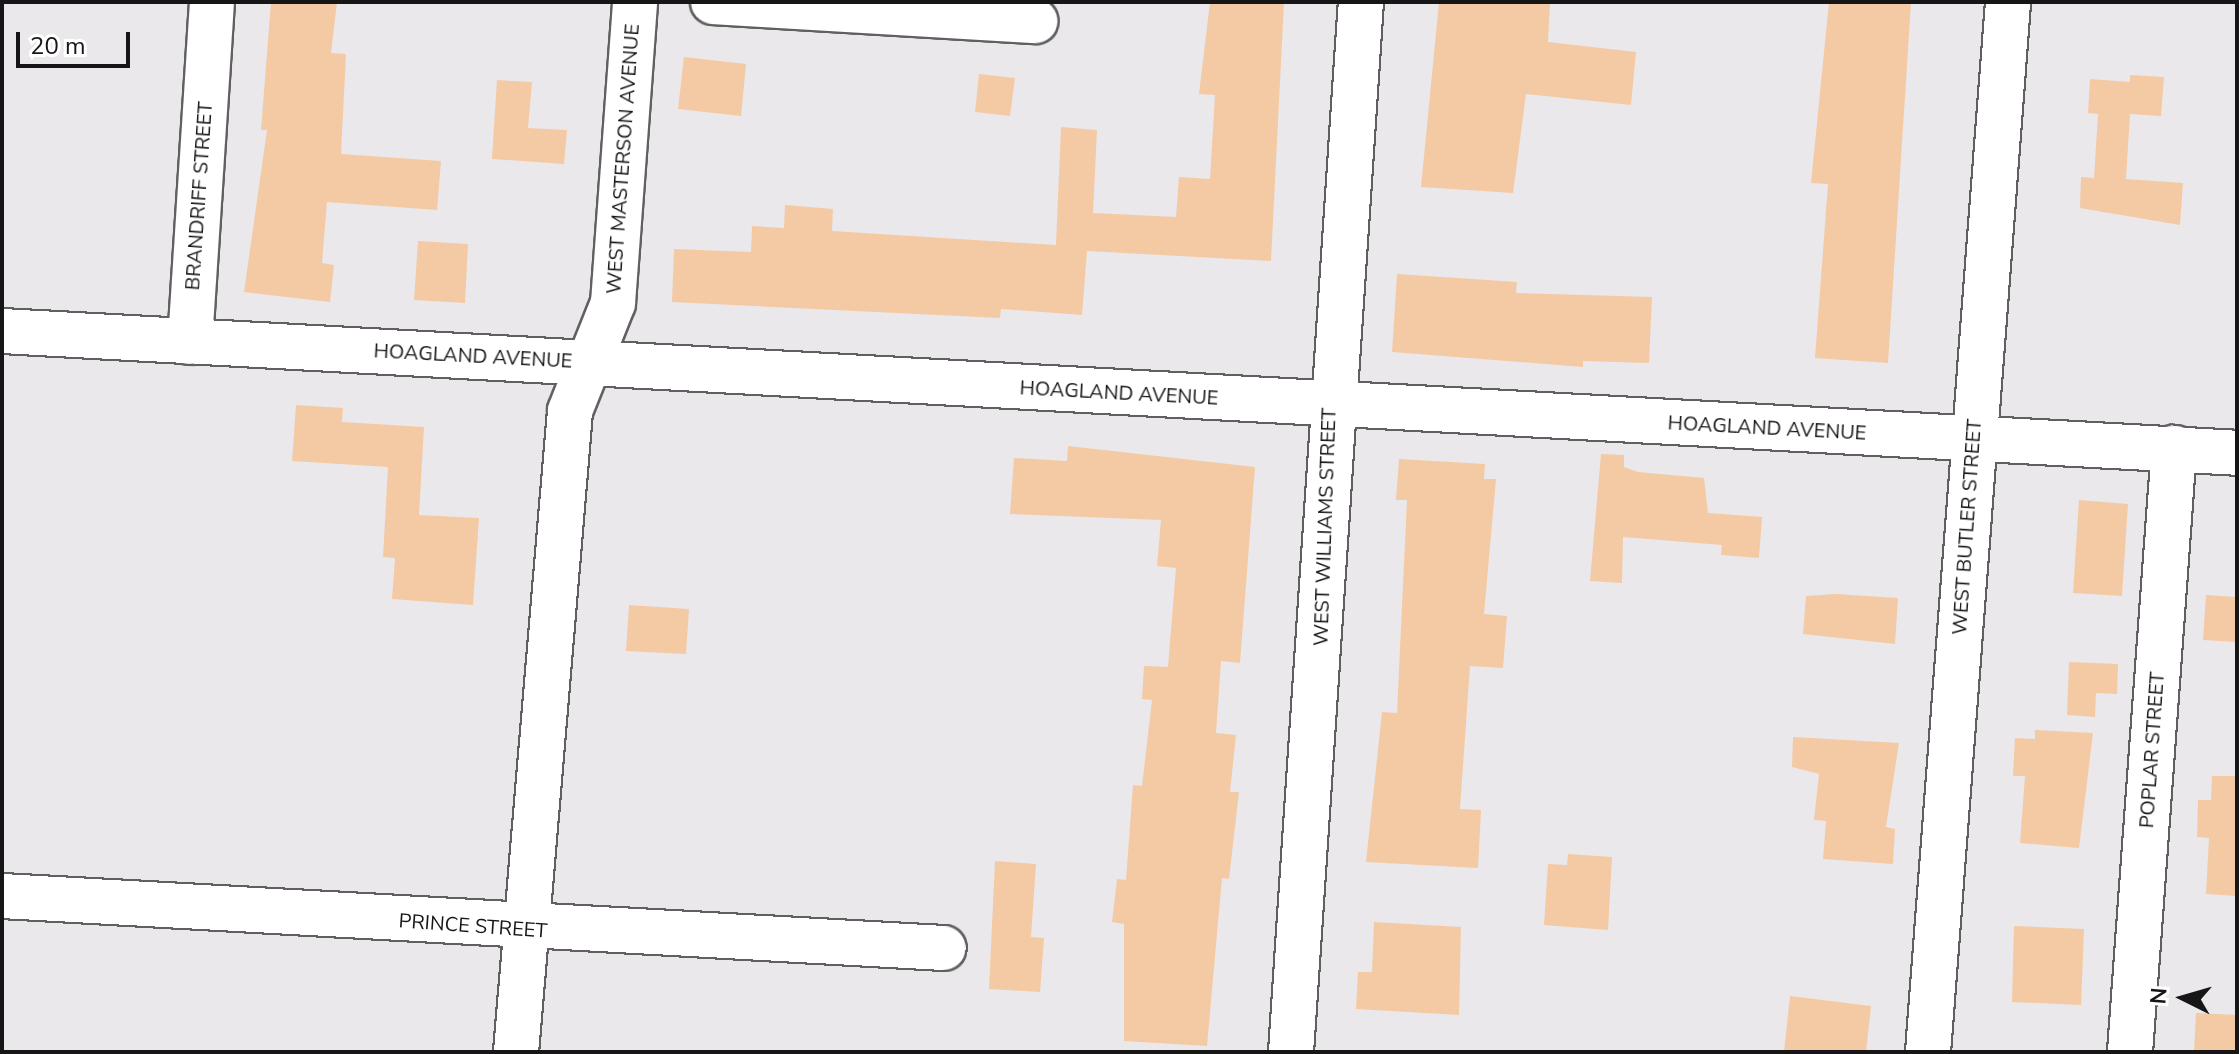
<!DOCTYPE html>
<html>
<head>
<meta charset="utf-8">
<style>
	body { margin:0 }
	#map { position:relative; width:2239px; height:1054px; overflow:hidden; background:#eae8eb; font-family:"Nunito Sans",sans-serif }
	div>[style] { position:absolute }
	.building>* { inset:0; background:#f4caa5 }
	.roads { filter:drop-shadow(2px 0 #615f62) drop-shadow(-2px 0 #615f62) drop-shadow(0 2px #615f62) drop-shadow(0 -2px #615f62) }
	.minor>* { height:44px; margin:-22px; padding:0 22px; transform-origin:22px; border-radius:22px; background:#fff }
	span { translate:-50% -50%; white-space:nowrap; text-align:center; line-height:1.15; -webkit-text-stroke:6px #fff; paint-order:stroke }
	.street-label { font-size:20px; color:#171617 }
	.frame { position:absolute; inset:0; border:4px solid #171617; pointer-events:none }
	.north { position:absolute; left:2143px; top:958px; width:80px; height:80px; -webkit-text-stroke:6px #fff; paint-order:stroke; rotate:275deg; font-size:22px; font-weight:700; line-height:32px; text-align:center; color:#171617 }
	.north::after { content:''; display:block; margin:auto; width:28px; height:36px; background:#171617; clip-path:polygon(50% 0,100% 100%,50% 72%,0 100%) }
	.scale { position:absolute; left:16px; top:32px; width:114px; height:36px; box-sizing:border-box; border:4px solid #171617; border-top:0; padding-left:10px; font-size:24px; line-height:28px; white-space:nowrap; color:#171617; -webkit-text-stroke:6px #fff; paint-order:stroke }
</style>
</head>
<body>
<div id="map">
	<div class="building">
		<div style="clip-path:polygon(271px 2px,337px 2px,331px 53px,346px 54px,341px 154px,441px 161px,437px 210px,327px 202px,322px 263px,334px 265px,330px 302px,244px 292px,267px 130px,261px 130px)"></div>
		<div style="clip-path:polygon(1210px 2px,1284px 2px,1271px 261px,1087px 251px,1082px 315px,1001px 309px,1000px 318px,672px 302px,674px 249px,751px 252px,752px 226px,784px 228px,785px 205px,833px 209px,832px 231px,1056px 245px,1061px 127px,1097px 130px,1093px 213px,1176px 217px,1179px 177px,1210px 179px,1215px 95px,1199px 94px)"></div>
		<div style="clip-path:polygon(1439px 2px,1550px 2px,1548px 42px,1636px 52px,1631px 105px,1526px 94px,1513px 193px,1421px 187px)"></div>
		<div style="clip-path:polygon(1829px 2px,1911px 2px,1888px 363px,1815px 358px,1828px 184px,1811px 183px)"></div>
		<div style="clip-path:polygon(684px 57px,746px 64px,741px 116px,678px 109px)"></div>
		<div style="clip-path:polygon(979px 74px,1015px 78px,1010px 116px,975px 112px)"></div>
		<div style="clip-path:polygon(2130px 75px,2164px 77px,2161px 116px,2130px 114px,2126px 179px,2183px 183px,2180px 225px,2080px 208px,2081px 177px,2094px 178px,2098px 114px,2088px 113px,2090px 79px,2130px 82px)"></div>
		<div style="clip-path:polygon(497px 80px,532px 82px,528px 128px,567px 130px,564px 164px,492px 159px)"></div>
		<div style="clip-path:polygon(418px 241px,468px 244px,465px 303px,414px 300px)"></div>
		<div style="clip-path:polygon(1397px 274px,1517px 282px,1516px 293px,1652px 297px,1649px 363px,1583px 361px,1583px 367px,1392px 352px)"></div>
		<div style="clip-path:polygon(296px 405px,343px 408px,342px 422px,424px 427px,419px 515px,479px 518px,473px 605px,392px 599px,395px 558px,383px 557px,388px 467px,292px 461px)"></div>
		<div style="clip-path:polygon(1068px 446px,1255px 467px,1240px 663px,1221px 661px,1216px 733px,1236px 735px,1230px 792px,1239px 792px,1229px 879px,1222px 878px,1207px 1046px,1124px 1041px,1124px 924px,1112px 922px,1117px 879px,1126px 880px,1133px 785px,1142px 786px,1152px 700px,1142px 699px,1144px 666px,1168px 667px,1176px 568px,1157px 566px,1161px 520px,1010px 514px,1014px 458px,1067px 461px)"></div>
		<div style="clip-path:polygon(1601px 454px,1624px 455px,1624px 467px,1638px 472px,1704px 478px,1708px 513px,1762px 517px,1759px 558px,1721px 555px,1722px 545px,1623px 537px,1622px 583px,1590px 581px)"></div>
		<div style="clip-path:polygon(1399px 459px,1485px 464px,1484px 479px,1496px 479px,1484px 614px,1507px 616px,1503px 668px,1470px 666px,1460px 809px,1481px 810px,1478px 868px,1366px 862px,1382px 712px,1397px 713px,1407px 500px,1396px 500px)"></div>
		<div style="clip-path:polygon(2079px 500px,2128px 504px,2122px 596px,2073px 593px)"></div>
		<div style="clip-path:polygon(1836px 594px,1898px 598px,1895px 644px,1803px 634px,1806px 596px)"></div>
		<div style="clip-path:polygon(2206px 595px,2237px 597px,2237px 642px,2203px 640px)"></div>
		<div style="clip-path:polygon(629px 605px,689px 609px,686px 654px,626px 651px)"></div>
		<div style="clip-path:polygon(2069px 662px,2118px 664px,2117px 694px,2096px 693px,2095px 717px,2067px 715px)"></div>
		<div style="clip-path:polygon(2035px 730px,2093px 733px,2079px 848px,2020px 843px,2025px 776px,2013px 776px,2015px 738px,2035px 739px)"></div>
		<div style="clip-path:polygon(1793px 737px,1899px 743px,1886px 827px,1895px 829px,1893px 864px,1823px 859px,1826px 821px,1814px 820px,1819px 774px,1792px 767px)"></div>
		<div style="clip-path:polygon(2212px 776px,2237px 776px,2237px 896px,2206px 894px,2209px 838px,2197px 837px,2198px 800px,2211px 800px)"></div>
		<div style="clip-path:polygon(1568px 854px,1612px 857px,1608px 930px,1544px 925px,1548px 864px,1567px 865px)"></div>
		<div style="clip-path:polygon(995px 861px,1036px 864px,1031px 937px,1044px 938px,1040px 992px,989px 989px)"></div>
		<div style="clip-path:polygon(1374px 922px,1461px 927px,1459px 1015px,1356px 1009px,1358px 972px,1372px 972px)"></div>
		<div style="clip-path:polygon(2014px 926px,2084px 929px,2081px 1005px,2012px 1002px)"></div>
		<div style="clip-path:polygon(1790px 996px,1871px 1006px,1866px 1052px,1784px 1052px)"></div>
		<div style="clip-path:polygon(2196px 1013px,2237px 1015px,2237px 1052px,2194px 1052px)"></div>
	</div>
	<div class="roads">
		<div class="minor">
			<div style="left:713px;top:2px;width:323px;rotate:3.4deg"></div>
			<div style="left:2px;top:331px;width:2238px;rotate:3.12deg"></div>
			<div style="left:190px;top:342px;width:341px;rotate:-86.3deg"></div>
			<div style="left:2px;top:896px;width:943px;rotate:3.16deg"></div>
			<div style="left:516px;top:1052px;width:643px;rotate:-85.18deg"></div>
			<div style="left:570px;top:411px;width:116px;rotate:-68.3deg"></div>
			<div style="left:613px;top:303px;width:302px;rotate:-85.8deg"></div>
			<div style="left:1291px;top:1052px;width:1052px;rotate:-86.19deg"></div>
			<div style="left:1928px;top:1052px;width:1053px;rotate:-85.64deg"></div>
			<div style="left:2130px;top:1052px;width:606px;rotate:-85.83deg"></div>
		</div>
	</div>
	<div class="street-label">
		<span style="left:623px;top:159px;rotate:-86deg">WEST MASTERSON AVENUE</span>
		<span style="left:199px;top:196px;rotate:-86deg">BRANDRIFF STREET</span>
		<span style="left:473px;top:356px;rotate:3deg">HOAGLAND AVENUE</span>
		<span style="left:1119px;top:393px;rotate:3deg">HOAGLAND AVENUE</span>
		<span style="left:1767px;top:428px;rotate:3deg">HOAGLAND AVENUE</span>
		<span style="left:1325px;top:527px;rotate:-88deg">WEST WILLIAMS STREET</span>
		<span style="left:1967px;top:527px;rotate:-86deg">WEST BUTLER STREET</span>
		<span style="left:2152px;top:750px;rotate:-86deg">POPLAR STREET</span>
		<span style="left:473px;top:926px;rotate:4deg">PRINCE STREET</span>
	</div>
	<div class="frame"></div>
	<div class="north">N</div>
	<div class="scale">20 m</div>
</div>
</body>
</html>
